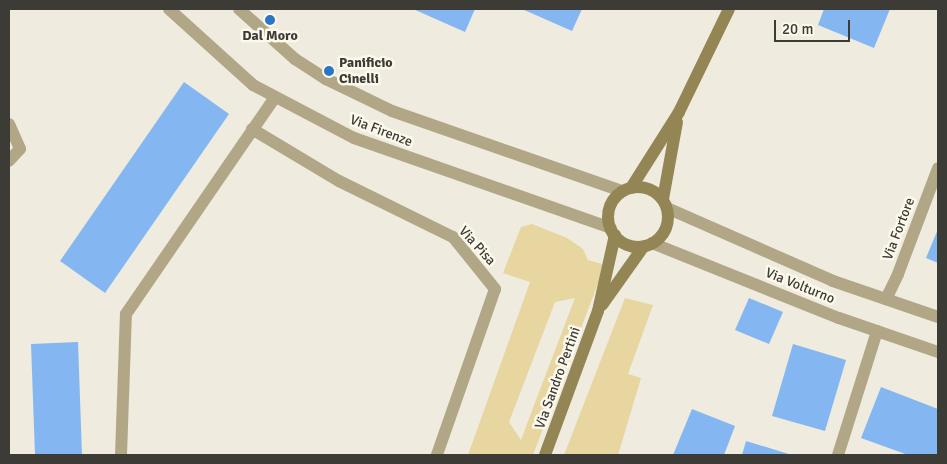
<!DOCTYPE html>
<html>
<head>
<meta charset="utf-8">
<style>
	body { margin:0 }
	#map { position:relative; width:947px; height:464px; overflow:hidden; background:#efebde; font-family:Signika,sans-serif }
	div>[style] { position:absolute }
	.green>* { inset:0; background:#e7d6a0 }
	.building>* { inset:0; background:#84b7f2 }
	.minor>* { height:12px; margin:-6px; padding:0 6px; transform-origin:6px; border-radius:6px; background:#b1a787 }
	.tertiary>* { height:12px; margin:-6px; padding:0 6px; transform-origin:6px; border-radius:6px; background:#b1a787 }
	.secondary>* { height:12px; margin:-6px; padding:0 6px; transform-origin:6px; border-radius:6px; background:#948555 }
	.secondary>.ring { margin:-6px; padding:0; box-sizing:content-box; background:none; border:12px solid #948555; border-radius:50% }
	.dots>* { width:14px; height:14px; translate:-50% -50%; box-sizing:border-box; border:2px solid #fcf8eb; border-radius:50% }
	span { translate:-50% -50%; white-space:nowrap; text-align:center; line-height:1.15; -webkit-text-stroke:5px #fcf8eb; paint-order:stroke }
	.poi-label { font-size:14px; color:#3d3b36; font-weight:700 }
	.left { translate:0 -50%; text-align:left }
	.street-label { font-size:14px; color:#3d3b36 }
	.frame { position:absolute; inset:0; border:10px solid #3d3b36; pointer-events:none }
	.scale { position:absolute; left:774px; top:20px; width:76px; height:22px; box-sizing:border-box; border:2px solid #3d3b36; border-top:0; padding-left:6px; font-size:15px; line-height:18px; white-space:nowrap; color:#3d3b36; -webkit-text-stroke:4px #fcf8eb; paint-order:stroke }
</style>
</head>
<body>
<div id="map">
	<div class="green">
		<div style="clip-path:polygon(evenodd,532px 224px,567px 238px,583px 249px,588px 260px,605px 265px,533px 455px,468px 455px,530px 282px,503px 273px,521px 227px,532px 224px,575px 298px,536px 400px,521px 440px,509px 422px,555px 302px,575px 298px)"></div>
		<div style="clip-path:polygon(625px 298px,653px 305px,628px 374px,641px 378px,618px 455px,564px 455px)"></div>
	</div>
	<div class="building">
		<div style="clip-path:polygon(413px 9px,475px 9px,465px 32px)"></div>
		<div style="clip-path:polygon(522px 9px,582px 9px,572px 31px)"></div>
		<div style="clip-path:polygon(824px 9px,890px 9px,874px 48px,818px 25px)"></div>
		<div style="clip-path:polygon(184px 82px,229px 114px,105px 293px,60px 261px)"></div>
		<div style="clip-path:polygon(938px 229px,938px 263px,926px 258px)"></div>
		<div style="clip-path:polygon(749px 298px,783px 312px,769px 344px,735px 330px)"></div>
		<div style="clip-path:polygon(78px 342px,82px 455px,35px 455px,31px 344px)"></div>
		<div style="clip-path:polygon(793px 344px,846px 360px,825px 431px,772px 416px)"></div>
		<div style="clip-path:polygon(881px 387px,938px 409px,938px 455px,908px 455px,861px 438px)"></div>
		<div style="clip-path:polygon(692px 409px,735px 426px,724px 455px,673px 455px)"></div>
		<div style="clip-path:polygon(746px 441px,792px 455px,742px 455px)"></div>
	</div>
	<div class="minor">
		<div style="left:9px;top:124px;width:27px;rotate:66deg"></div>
		<div style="left:20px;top:149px;width:16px;rotate:133deg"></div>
		<div style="left:252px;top:129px;width:101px;rotate:30.9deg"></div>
		<div style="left:339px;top:181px;width:127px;rotate:26.2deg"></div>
		<div style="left:453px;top:237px;width:67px;rotate:51.1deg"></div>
		<div style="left:495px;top:289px;width:176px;rotate:109.3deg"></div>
		<div style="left:886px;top:299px;width:28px;rotate:-64deg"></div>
		<div style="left:898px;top:274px;width:113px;rotate:-69.3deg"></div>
		<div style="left:121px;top:455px;width:141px;rotate:-88deg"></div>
		<div style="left:126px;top:314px;width:263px;rotate:-55.5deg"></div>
		<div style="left:838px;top:455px;width:130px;rotate:-72.5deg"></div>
	</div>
	<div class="tertiary">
		<div style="left:169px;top:9px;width:113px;rotate:42.1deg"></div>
		<div style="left:253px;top:85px;width:114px;rotate:27.7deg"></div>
		<div style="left:354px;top:138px;width:272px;rotate:19.3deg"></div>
		<div style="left:239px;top:9px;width:75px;rotate:41.8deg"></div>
		<div style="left:295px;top:59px;width:37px;rotate:33deg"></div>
		<div style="left:326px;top:79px;width:73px;rotate:25.9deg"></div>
		<div style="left:392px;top:111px;width:244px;rotate:19.2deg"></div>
		<div style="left:667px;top:208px;width:181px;rotate:23.7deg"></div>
		<div style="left:833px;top:281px;width:111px;rotate:18.9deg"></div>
		<div style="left:652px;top:243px;width:201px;rotate:21.9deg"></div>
		<div style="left:839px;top:318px;width:105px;rotate:19deg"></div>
	</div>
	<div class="secondary">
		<div class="ring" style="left:608px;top:187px;width:48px;height:48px"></div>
		<div style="left:631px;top:188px;width:90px;rotate:-57.7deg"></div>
		<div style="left:679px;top:112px;width:114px;rotate:-64.1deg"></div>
		<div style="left:663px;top:199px;width:78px;rotate:-79.7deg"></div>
		<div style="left:602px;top:305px;width:72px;rotate:-54.6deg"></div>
		<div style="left:545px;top:455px;width:153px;rotate:-69.8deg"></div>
		<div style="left:598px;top:311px;width:78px;rotate:-77.4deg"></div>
	</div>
	<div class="dots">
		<div style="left:270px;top:20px;background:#2a75c5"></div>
		<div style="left:329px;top:71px;background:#2a75c5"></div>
	</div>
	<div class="poi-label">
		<span style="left:270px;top:36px">Dal Moro</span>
		<span class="left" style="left:339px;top:71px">Panificio<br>Cinelli</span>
	</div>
	<div class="street-label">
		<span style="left:381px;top:131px;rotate:21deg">Via Firenze</span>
		<span style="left:899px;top:229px;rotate:-69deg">Via Fortore</span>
		<span style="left:477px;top:246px;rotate:48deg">Via Pisa</span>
		<span style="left:800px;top:286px;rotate:22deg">Via Volturno</span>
		<span style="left:558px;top:378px;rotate:-70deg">Via Sandro Pertini</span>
	</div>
	<div class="frame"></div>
	<div class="scale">20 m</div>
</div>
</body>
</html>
